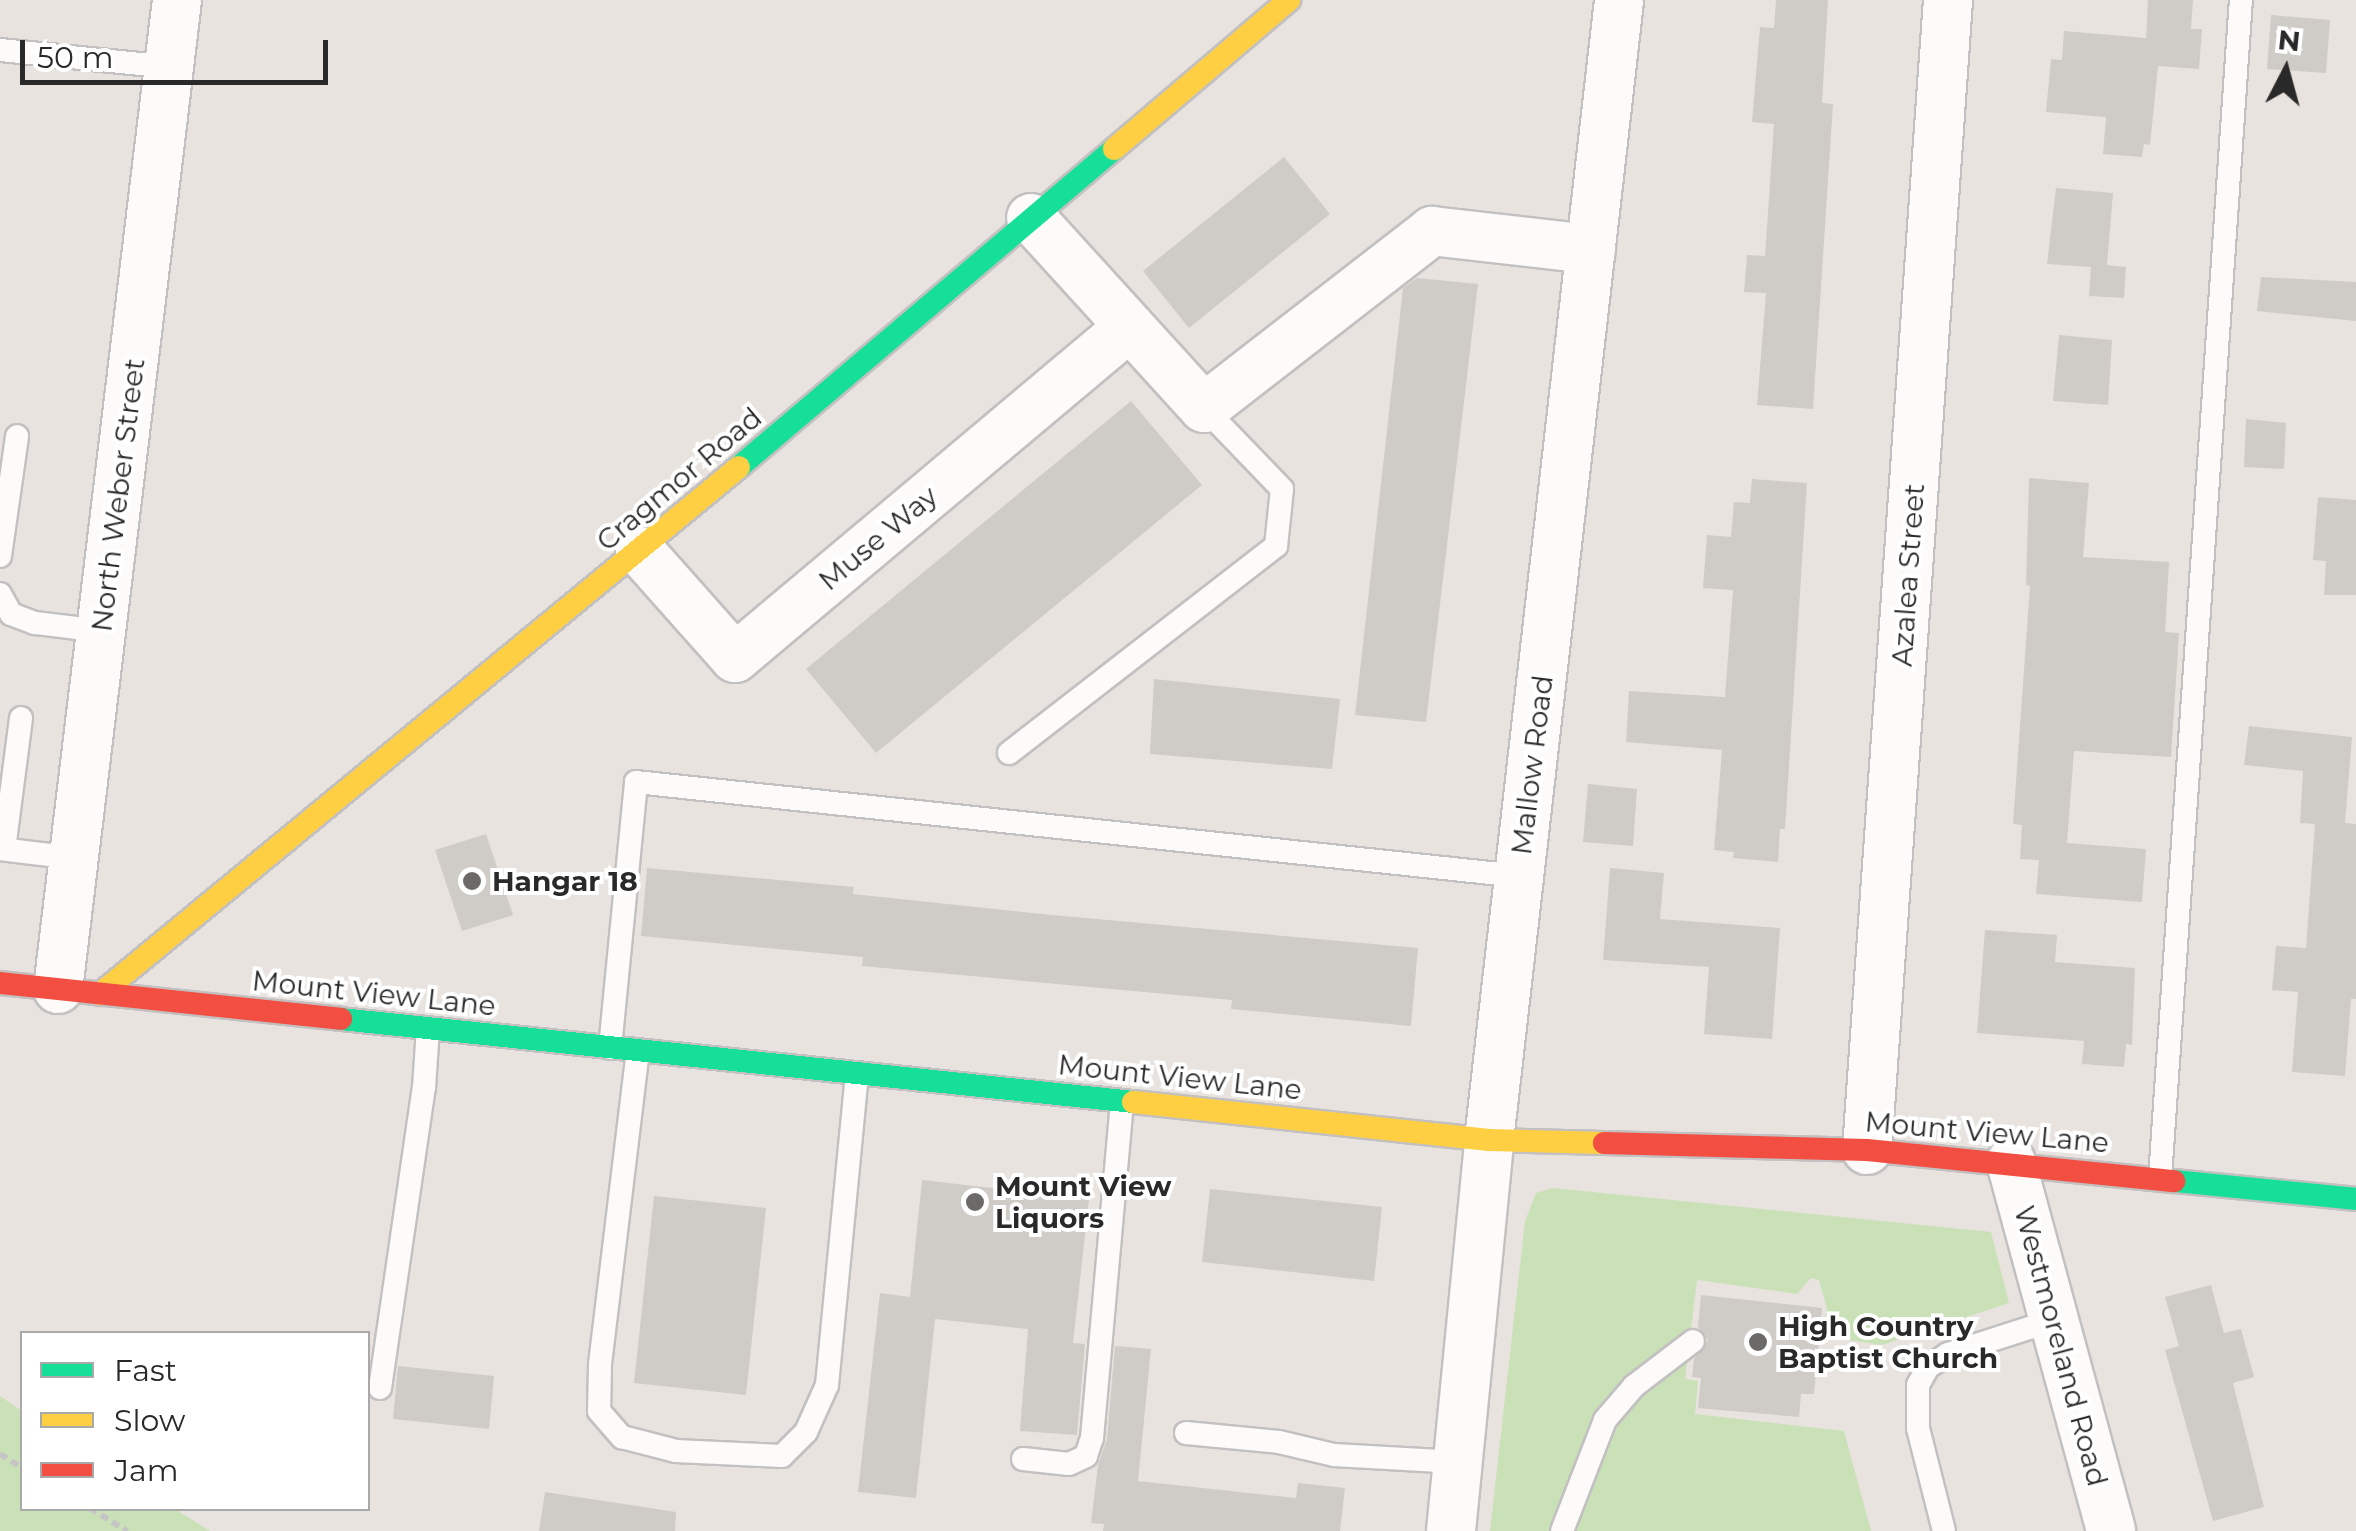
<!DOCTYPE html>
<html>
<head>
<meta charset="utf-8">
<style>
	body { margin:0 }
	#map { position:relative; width:2356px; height:1531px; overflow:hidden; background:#e8e3de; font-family:Montserrat,sans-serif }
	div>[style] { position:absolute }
	.green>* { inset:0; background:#cae1b8 }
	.building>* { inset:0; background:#cfccc8 }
	.path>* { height:6px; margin-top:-3px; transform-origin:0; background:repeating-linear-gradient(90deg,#c6c5c5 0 8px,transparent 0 13px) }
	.roads { filter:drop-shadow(2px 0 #c2c0c0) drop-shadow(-2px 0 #c2c0c0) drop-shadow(0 2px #c2c0c0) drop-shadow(0 -2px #c2c0c0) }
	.lane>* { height:22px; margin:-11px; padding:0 11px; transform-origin:11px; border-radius:11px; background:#fcfbfa }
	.street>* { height:48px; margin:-24px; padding:0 24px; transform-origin:24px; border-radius:24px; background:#fcfbfa }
	.fast>* { height:22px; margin:-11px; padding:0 11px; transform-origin:11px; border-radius:11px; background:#16e098 }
	.slow>* { height:22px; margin:-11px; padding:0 11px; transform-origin:11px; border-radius:11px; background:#ffcf43 }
	.jam>* { height:22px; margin:-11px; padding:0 11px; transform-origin:11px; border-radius:11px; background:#f24e42 }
	.dots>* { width:28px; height:28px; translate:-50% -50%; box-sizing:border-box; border:5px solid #fff; border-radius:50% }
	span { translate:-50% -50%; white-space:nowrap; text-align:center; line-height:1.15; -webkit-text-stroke:8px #fff; paint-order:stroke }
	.street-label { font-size:28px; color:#292929 }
	.poi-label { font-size:28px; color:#292929; font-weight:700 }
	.left { translate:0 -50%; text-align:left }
	.legend { position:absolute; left:20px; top:1331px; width:350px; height:180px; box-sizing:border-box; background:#fff; border:2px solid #a9a9a9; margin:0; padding:12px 18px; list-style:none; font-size:30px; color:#292929 }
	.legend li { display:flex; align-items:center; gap:20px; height:50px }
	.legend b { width:50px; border:2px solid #a9a9a9 }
	.north { position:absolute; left:2236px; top:20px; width:100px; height:100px; -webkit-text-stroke:8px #fff; paint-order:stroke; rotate:6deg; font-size:28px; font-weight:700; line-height:40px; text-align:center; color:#292929 }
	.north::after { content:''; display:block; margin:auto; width:35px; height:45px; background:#292929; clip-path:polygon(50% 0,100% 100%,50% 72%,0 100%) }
	.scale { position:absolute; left:20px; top:40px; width:308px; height:45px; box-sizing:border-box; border:5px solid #292929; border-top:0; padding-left:12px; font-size:30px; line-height:35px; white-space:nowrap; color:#292929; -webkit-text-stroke:8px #fff; paint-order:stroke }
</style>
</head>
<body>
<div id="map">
	<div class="green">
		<div style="clip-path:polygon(1553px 1188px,1991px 1232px,2009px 1303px,1882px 1345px,1821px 1336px,1827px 1309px,1819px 1280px,1811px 1278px,1797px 1294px,1697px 1280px,1685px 1379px,1698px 1381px,1695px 1414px,1844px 1431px,1871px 1531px,1490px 1531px,1525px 1221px,1536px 1193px)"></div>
		<div style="clip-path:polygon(0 1396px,22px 1411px,22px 1508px,175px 1509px,210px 1531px,0 1531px)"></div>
	</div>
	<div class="building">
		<div style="clip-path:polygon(1776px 0,1828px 0,1822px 103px,1833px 104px,1813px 409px,1757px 405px,1766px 293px,1744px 292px,1747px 255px,1765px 256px,1774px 124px,1752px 122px,1760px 27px,1774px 28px)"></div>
		<div style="clip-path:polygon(2148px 0,2193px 0,2191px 29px,2202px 29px,2199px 69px,2158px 66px,2150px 145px,2144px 144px,2142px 157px,2103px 154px,2106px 117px,2046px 112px,2051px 59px,2062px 60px,2064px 31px,2146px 38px)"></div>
		<div style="clip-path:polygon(2271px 15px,2330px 20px,2326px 73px,2267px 69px)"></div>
		<div style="clip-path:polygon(1284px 157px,1330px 214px,1189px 328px,1143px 271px)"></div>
		<div style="clip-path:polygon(2056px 188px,2113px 193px,2107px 265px,2126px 267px,2124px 298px,2089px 296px,2091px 267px,2047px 264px)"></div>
		<div style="clip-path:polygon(2261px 277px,2356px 282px,2356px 321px,2257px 311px)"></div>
		<div style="clip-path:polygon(1417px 278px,1478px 284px,1426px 722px,1355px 715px,1403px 288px)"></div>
		<div style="clip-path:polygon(2059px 335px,2112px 340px,2108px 405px,2053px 401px)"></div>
		<div style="clip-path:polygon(1131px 401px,1202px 485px,876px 753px,806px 669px)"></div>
		<div style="clip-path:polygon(2246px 419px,2286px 423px,2284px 469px,2244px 467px)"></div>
		<div style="clip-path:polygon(2029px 478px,2089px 483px,2083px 557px,2169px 562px,2165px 632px,2179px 633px,2171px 757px,2074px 751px,2067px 843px,2146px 849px,2142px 902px,2036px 894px,2039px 860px,2020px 859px,2022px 825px,2013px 824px,2030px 586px,2026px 585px)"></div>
		<div style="clip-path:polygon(1752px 479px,1807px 483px,1785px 829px,1780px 829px,1778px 862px,1733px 858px,1734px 852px,1714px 850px,1722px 750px,1626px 742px,1629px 691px,1725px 697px,1733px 590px,1703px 588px,1707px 535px,1731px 537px,1734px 502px,1750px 503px)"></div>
		<div style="clip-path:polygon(2318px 497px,2356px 500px,2356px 595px,2324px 595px,2326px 561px,2313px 560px)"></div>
		<div style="clip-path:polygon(1154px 679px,1340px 699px,1332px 769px,1150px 754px)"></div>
		<div style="clip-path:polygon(2249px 726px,2352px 737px,2345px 823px,2356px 824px,2356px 999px,2351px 999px,2345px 1076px,2292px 1072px,2298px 992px,2272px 990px,2276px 946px,2306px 948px,2315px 824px,2300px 823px,2303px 771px,2244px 765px)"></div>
		<div style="clip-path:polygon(1588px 784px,1637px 789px,1633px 846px,1583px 842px)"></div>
		<div style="clip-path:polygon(486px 834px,513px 915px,462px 931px,435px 850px)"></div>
		<div style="clip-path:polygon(647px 868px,854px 887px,853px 894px,1052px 915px,1418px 948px,1411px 1026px,1231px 1009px,1232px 1000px,862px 966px,863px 957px,641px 936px)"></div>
		<div style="clip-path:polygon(1610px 868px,1664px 873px,1660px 919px,1780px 928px,1772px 1039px,1704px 1034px,1709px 967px,1603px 960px)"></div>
		<div style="clip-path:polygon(1985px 930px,2057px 935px,2055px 962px,2135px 968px,2132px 1045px,2126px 1044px,2124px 1067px,2082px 1064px,2084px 1041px,1977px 1033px)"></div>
		<div style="clip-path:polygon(922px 1180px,1089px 1199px,1073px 1343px,1085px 1344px,1077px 1435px,1020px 1431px,1028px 1329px,935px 1319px,916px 1498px,858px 1492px,880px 1293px,910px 1297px)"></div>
		<div style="clip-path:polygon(1210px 1189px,1382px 1207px,1374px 1281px,1202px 1262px)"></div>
		<div style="clip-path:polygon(654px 1196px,766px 1208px,746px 1395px,634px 1383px)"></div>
		<div style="clip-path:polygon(2211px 1285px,2224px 1333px,2241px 1329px,2254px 1377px,2233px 1383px,2264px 1507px,2213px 1521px,2165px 1350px,2179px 1346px,2165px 1297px)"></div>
		<div style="clip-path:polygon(1701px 1295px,1822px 1308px,1814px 1394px,1801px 1394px,1799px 1417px,1698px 1408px,1701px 1378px,1692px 1377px,1694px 1359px,1708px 1340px,1698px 1327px)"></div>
		<div style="clip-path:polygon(1115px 1346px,1151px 1349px,1138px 1481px,1296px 1498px,1298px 1483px,1345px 1488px,1340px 1531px,1103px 1531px,1104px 1524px,1091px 1523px,1098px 1465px,1107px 1439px)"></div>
		<div style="clip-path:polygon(398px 1366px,494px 1376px,489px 1429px,393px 1419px)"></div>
		<div style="clip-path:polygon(545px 1492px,676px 1512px,675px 1531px,539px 1531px)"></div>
	</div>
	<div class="path">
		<div style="left:0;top:1454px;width:26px;rotate:32deg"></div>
		<div style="left:90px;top:1508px;width:44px;rotate:31.9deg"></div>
	</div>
	<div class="roads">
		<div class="lane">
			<div style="left:0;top:50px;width:171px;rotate:5.7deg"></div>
			<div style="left:0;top:556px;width:121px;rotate:-81.9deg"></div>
			<div style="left:0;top:594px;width:23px;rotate:61deg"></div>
			<div style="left:11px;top:614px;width:26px;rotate:21deg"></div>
			<div style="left:35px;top:623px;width:67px;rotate:6.8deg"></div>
			<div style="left:1009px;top:753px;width:338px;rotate:-37.8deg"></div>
			<div style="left:1276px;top:546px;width:57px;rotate:-84deg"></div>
			<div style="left:1282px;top:489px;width:112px;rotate:-133.9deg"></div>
			<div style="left:0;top:849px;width:75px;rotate:6.9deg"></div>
			<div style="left:4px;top:849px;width:132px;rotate:-82.6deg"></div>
			<div style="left:610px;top:1048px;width:267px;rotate:-84.4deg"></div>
			<div style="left:636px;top:782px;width:888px;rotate:6.08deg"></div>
			<div style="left:638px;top:1050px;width:317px;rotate:96.9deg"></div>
			<div style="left:600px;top:1365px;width:46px;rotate:91.2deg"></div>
			<div style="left:599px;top:1411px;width:35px;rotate:49deg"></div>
			<div style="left:622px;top:1437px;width:56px;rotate:14.5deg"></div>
			<div style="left:676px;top:1451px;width:106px;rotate:2.7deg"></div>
			<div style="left:782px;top:1456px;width:34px;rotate:-45deg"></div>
			<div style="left:806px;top:1432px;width:51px;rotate:-65.9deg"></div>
			<div style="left:827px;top:1385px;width:313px;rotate:-84.5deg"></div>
			<div style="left:2160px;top:1178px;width:1181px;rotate:-86.07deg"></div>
			<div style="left:380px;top:1388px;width:303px;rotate:-81.7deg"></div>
			<div style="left:424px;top:1088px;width:60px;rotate:-86.2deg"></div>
			<div style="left:1186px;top:1433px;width:93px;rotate:5.5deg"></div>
			<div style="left:1279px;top:1442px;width:57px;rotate:13.3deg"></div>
			<div style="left:1334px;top:1455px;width:124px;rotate:3.2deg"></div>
			<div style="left:1023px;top:1459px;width:46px;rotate:6.2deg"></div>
			<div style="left:1069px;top:1464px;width:19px;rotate:-25deg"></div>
			<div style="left:1086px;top:1456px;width:19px;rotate:-72deg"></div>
			<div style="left:1092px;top:1438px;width:338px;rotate:-84.9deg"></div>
			<div style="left:1562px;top:1531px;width:119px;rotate:-68.8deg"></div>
			<div style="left:1605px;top:1420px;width:45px;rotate:-49.5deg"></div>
			<div style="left:1634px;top:1386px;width:74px;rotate:-37.3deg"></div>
			<div style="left:1944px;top:1531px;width:106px;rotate:-104.2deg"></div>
			<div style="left:1918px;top:1428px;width:43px;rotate:-90deg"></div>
			<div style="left:1918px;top:1385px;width:21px;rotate:-61deg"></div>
			<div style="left:1928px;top:1367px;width:24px;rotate:-33deg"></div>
			<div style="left:1948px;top:1354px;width:111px;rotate:-17.8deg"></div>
		</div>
		<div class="street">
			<div style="left:1031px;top:218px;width:257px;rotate:47.7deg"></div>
			<div style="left:1204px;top:408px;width:289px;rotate:-37.8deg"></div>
			<div style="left:1432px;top:231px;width:160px;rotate:6.5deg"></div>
			<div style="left:640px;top:551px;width:143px;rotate:48.4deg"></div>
			<div style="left:735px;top:658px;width:515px;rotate:-40.03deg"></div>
			<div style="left:58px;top:989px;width:996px;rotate:-83.14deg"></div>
			<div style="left:1867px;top:1150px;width:1153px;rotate:-85.97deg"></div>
			<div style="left:2011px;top:1162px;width:382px;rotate:74.8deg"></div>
			<div style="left:1451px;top:1531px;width:393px;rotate:-84.4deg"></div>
			<div style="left:1489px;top:1140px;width:1147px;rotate:-83.49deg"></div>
		</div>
		<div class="fast">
			<div style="left:739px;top:467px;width:492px;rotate:-40.3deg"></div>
			<div style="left:341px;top:1019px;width:796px;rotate:5.98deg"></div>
			<div style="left:2174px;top:1181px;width:183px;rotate:5.6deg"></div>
		</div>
		<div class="slow">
			<div style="left:1114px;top:149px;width:230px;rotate:-40.4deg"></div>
			<div style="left:100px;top:994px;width:828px;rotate:-39.51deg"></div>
			<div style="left:1133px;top:1102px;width:358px;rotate:6.1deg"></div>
			<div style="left:1489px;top:1140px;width:115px;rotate:1.5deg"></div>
		</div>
		<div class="jam">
			<div style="left:0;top:983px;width:343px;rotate:6deg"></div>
			<div style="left:1604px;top:1143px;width:263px;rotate:1.5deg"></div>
			<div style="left:1867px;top:1150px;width:309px;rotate:5.8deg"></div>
		</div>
	</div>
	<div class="dots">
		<div style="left:472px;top:881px;background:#6c6a68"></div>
		<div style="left:975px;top:1202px;background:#6c6a68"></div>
		<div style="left:1758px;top:1342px;background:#6c6a68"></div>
	</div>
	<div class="street-label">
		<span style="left:679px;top:479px;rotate:-40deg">Cragmor Road</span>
		<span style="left:118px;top:495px;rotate:-83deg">North Weber Street</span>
		<span style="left:878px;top:538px;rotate:-40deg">Muse Way</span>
		<span style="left:1908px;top:575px;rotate:-86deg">Azalea Street</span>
		<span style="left:1532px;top:765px;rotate:-83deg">Mallow Road</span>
		<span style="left:374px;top:993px;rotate:6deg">Mount View Lane</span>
		<span style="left:1180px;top:1077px;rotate:6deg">Mount View Lane</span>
		<span style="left:1987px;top:1132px;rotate:5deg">Mount View Lane</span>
		<span style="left:2061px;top:1346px;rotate:75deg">Westmoreland Road</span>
	</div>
	<div class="poi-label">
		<span class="left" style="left:492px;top:881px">Hangar 18</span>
		<span class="left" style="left:995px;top:1202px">Mount View<br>Liquors</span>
		<span class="left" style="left:1778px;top:1342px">High Country<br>Baptist Church</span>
	</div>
	<ul class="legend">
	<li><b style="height:12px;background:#16e098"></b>Fast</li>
	<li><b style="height:12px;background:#ffcf43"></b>Slow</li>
	<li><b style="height:12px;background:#f24e42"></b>Jam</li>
	</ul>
	<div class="north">N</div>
	<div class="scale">50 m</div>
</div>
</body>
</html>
